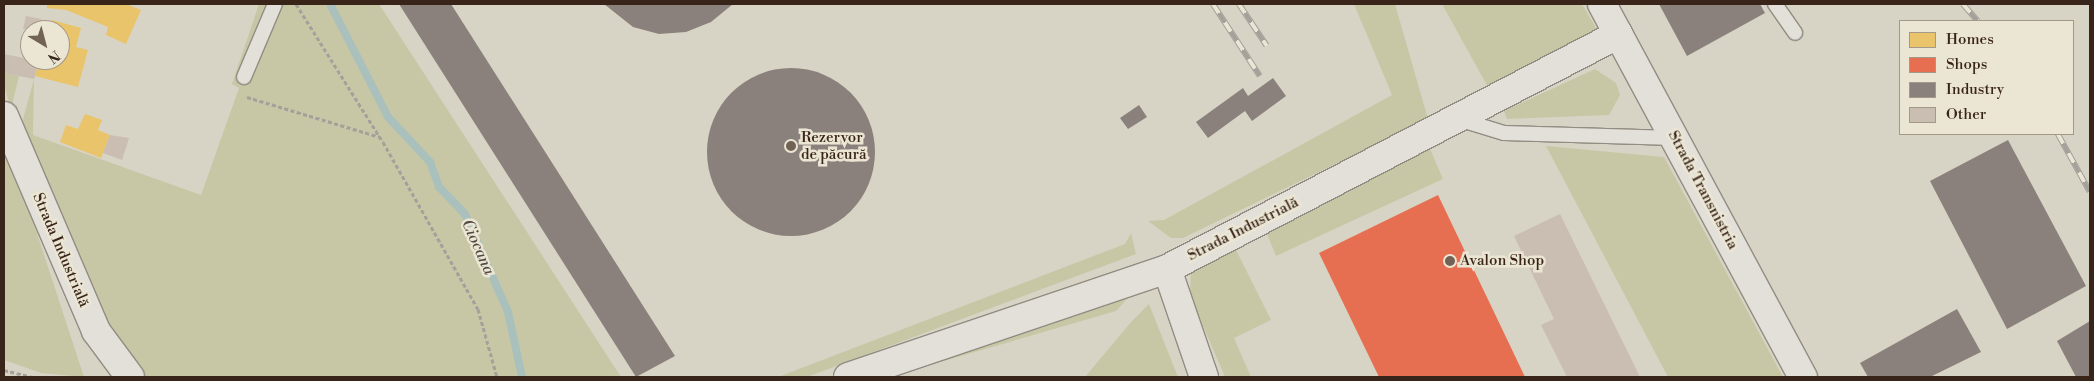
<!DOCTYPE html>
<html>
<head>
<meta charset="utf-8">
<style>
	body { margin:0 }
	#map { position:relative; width:2094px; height:381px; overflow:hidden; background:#d8d4c5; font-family:"Libre Bodoni",serif }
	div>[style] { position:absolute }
	.green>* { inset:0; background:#c7c7a6 }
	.homes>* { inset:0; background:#e9c46a }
	.shops>* { inset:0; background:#e76f51 }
	.industry>* { inset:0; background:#8a817c }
	.round { border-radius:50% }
	.stream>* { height:8px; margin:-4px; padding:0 4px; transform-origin:4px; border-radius:4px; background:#aac0bd }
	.building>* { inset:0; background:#cabdb2 }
	.path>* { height:3px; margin-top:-1.5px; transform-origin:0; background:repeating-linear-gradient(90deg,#a4a09a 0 4px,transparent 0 6.5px) }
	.roads { filter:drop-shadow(1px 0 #928c83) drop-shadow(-1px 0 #928c83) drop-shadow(0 1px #928c83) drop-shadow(0 -1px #928c83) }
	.lane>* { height:14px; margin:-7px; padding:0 7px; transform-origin:7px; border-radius:7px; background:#e2e0d8 }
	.street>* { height:28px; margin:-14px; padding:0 14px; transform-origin:14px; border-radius:14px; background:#e2e0d8 }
	.secondary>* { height:28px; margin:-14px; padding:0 14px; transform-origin:14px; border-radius:14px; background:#e2e0d8 }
	.rail>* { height:5.5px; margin-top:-2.75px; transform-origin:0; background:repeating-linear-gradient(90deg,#ebe6d4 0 11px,#a4a09a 0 22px); box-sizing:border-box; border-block:1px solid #a4a09a }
	.dots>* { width:14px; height:14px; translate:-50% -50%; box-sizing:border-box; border:2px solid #ebe6d4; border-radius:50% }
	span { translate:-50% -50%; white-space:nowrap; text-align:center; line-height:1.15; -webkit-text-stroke:5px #ebe6d4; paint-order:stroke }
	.poi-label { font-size:15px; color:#392419 }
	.left { translate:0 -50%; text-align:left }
	.street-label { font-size:15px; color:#392419 }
	.water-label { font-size:16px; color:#504941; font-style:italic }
	.frame { position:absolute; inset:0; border:5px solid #392419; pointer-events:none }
	.legend { position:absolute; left:1899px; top:20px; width:175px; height:115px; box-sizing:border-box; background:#ebe6d4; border:1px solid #a49889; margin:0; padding:6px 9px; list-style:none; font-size:15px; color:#392419 }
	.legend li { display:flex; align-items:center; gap:10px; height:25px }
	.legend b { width:25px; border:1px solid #a49889 }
	.north { position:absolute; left:20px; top:20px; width:50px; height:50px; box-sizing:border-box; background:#ebe6d4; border:1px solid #a49889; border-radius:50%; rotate:143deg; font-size:14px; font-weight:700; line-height:20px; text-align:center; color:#392419 }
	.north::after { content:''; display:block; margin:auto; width:18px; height:22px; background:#716255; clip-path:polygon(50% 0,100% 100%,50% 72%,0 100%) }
</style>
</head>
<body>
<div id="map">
	<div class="green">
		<div style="clip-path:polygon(259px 4px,379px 4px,621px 377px,145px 377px,114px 339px,22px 123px,34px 79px,33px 135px,201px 195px,239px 88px,232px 84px)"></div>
		<div style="clip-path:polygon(1354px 4px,1395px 4px,1428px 119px,1183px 238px,1171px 238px,1148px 221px,1164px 220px,1392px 95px)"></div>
		<div style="clip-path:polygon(1442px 4px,1582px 4px,1599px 33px,1489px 89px)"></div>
		<div style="clip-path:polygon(1595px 69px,1616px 83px,1620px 95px,1609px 115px,1507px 119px,1504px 111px)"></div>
		<div style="clip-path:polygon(4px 73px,19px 76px,11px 109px,4px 85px)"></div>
		<div style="clip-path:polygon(1546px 146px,1664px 157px,1783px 377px,1668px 377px)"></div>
		<div style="clip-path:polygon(4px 149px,14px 163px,84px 377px,41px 373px,4px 360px)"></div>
		<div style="clip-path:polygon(1430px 149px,1443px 179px,1276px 256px,1267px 234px)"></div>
		<div style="clip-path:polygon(1131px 233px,1136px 254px,807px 377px,778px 377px,1125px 244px)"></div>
		<div style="clip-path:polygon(1235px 248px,1271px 320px,1234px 338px,1251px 377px,1225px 377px,1190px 296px,1191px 268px)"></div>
		<div style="clip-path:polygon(1135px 290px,1116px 311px,892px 376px)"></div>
		<div style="clip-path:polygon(1149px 304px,1178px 377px,1085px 377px,1131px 322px)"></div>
	</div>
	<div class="homes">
		<div style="clip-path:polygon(47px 4px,126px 4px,141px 10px,126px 44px,106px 35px,108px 27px,66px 10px,47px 8px)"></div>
		<div style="clip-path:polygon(52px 20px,81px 28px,76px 47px,88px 50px,78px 87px,35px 76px,39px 60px,60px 60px,60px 30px,49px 30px)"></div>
		<div style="clip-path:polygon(85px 114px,102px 120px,98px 130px,110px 135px,101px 158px,60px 142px,66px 125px,78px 129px)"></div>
	</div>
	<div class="shops">
		<div style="clip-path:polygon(1438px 195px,1505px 335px,1525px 377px,1379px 377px,1319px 253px)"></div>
	</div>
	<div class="industry">
		<div style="clip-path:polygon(399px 4px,451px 4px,675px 356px,636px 377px)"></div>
		<div style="clip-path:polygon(604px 4px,733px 4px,711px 22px,686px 32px,659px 34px,633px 27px)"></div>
		<div style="clip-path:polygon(1659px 4px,1760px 4px,1765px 13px,1687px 56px)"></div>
		<div class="round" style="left:707px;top:68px;width:168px;height:168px"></div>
		<div style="clip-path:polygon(1273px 78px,1286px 96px,1252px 121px,1245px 111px,1208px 138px,1196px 122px,1243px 88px,1248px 96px)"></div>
		<div style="clip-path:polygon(1139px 105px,1147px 117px,1128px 129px,1120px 118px)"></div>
		<div style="clip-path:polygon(2008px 140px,2086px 286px,2007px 329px,1930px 181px)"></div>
		<div style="clip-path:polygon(1957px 309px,1981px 352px,1930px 377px,1868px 377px,1860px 363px)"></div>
		<div style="clip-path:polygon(2090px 321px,2090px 377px,2076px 377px,2057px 341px)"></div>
	</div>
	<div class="stream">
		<div style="left:330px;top:4px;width:127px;rotate:62.8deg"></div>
		<div style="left:388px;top:117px;width:62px;rotate:47deg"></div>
		<div style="left:430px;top:162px;width:27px;rotate:70deg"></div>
		<div style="left:439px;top:187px;width:37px;rotate:46deg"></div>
		<div style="left:465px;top:214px;width:107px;rotate:66.3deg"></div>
		<div style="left:508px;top:312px;width:66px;rotate:77.8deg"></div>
	</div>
	<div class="building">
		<div style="clip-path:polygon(26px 16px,41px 19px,39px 30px,23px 29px)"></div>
		<div style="clip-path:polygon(4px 54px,39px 61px,34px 79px,4px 73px)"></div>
		<div style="clip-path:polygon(110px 135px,129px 138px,122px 160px,103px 153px)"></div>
		<div style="clip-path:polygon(1560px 214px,1640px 377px,1567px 377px,1541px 325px,1554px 319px,1514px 236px)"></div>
	</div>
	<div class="path">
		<div style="left:296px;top:4px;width:163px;rotate:57.8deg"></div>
		<div style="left:383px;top:142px;width:192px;rotate:60.4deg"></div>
		<div style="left:478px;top:309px;width:71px;rotate:74.4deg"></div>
		<div style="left:247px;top:97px;width:139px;rotate:16.7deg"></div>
		<div style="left:4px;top:370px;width:29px;rotate:14deg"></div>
	</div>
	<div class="roads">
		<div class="lane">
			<div style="left:1775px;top:4px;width:35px;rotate:55deg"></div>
			<div style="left:244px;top:77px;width:79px;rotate:-67deg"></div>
			<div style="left:1458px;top:119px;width:48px;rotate:16.9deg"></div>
			<div style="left:1504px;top:133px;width:171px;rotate:1.7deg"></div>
		</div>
		<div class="street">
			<div style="left:1167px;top:269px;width:114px;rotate:71.1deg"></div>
		</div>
		<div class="secondary">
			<div style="left:1602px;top:4px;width:424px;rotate:61.7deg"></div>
			<div style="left:4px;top:116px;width:234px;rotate:66.8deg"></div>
			<div style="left:96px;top:331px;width:57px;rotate:53.5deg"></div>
			<div style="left:848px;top:377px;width:337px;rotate:-18.7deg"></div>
			<div style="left:1167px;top:269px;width:509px;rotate:-27.47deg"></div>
		</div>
	</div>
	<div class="rail">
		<div style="left:1213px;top:4px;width:86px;rotate:56.9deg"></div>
		<div style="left:1239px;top:4px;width:50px;rotate:56.3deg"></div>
		<div style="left:1963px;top:4px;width:23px;rotate:49deg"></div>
		<div style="left:2058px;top:134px;width:66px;rotate:61.1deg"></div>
	</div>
	<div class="dots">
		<div style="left:791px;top:146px;background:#716255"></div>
		<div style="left:1450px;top:261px;background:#716255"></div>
	</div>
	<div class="poi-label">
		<span class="left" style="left:801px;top:146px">Rezervor<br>de păcură</span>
		<span class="left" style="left:1460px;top:261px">Avalon Shop</span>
	</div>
	<div class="street-label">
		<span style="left:1703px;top:190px;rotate:62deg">Strada Transnistria</span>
		<span style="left:1243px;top:229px;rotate:-27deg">Strada Industrială</span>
		<span style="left:61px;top:250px;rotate:67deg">Strada Industrială</span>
	</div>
	<div class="water-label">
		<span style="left:478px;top:247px;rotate:66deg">Ciocana</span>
	</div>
	<div class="frame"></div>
	<ul class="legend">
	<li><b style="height:14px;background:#e9c46a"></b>Homes</li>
	<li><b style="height:14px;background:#e76f51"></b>Shops</li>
	<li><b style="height:14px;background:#8a817c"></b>Industry</li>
	<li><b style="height:14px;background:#cabdb2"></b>Other</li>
	</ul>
	<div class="north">N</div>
</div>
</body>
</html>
